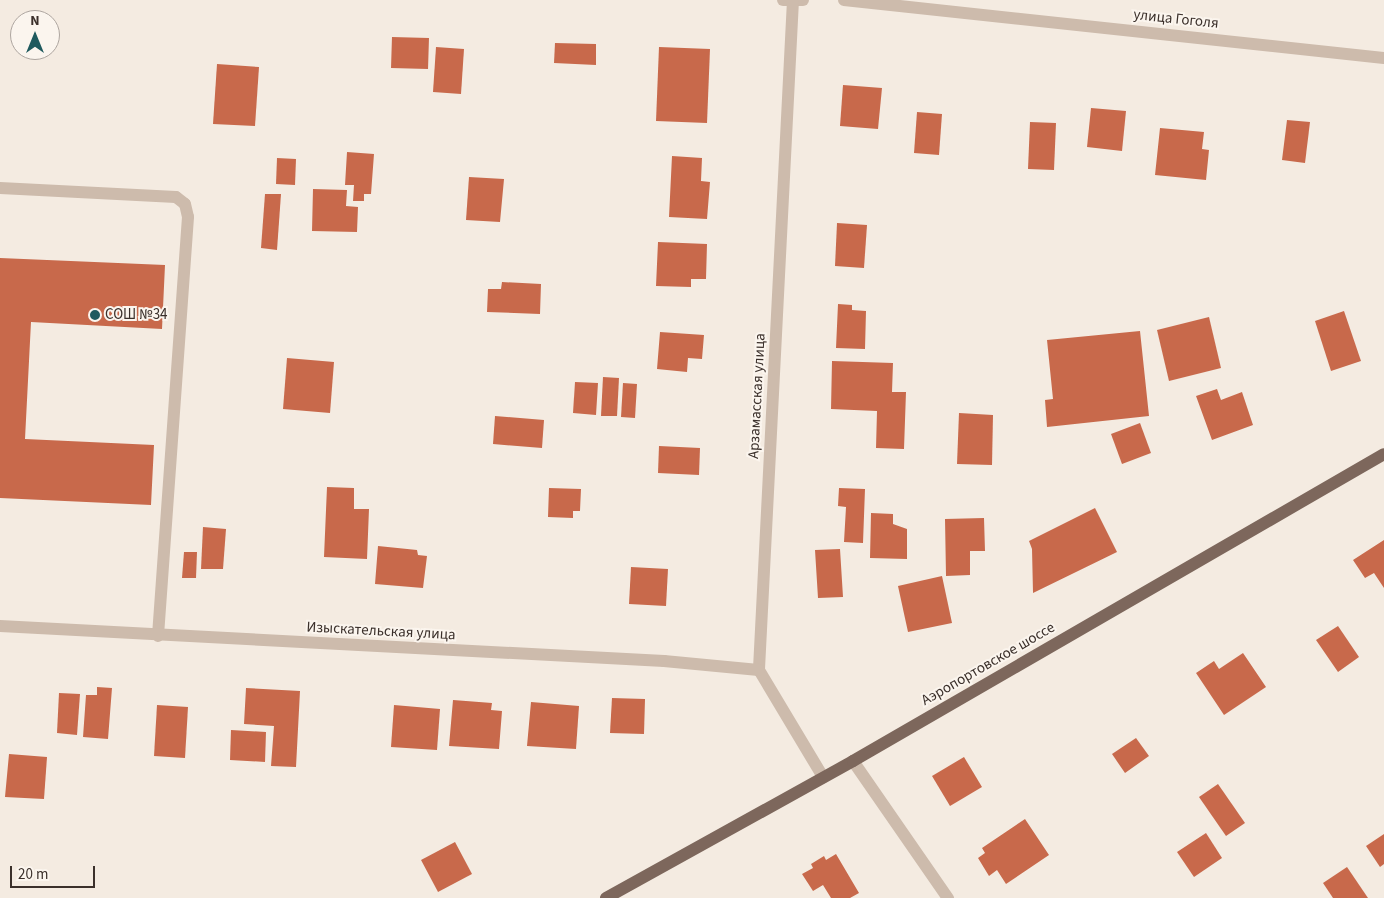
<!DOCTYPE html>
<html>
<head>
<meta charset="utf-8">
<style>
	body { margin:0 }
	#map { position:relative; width:1384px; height:898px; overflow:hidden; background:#f4ebe1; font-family:"Source Sans 3",sans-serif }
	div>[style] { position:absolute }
	.building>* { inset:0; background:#c8694b }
	.lane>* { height:12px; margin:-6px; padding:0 6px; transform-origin:6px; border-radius:6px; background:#cdbbac }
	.street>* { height:12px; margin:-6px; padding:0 6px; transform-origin:6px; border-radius:6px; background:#cdbbac }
	.primary>* { height:12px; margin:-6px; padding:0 6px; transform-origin:6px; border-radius:6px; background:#7d675c }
	.dots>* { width:14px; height:14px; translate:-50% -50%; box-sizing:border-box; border:2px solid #fbf5ee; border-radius:50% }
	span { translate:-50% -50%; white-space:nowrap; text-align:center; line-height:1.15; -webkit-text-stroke:4px #fbf5ee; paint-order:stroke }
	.street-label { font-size:15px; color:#3b302b }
	.poi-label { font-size:15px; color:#3b302b }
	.left { translate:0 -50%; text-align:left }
	.north { position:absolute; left:10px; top:10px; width:50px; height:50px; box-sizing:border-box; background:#fbf5ee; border:1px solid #aea6a0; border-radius:50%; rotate:0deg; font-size:14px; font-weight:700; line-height:20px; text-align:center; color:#3b302b }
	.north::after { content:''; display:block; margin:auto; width:18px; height:22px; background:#1f5a5e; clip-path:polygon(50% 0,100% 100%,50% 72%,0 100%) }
	.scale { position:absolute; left:10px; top:866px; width:85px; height:22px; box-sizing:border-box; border:2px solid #3b302b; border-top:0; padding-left:6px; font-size:15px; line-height:18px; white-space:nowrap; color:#3b302b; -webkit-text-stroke:4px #fbf5ee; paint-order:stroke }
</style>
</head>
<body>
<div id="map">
	<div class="building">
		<div style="clip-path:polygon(392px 37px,429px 38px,428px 69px,391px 68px)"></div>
		<div style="clip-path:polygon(555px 43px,596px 44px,596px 65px,554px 63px)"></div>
		<div style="clip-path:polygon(436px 47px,464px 49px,461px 94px,433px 92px)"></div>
		<div style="clip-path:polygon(659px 47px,710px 49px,707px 123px,656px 121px)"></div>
		<div style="clip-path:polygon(217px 64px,259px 67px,255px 126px,213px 124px)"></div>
		<div style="clip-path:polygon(843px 85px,882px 88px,878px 129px,840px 126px)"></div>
		<div style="clip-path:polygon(1091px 108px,1126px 111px,1122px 151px,1087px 147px)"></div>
		<div style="clip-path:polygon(917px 112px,942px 114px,939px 155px,914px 153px)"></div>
		<div style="clip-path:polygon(1287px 120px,1310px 122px,1305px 163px,1282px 160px)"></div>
		<div style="clip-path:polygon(1030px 122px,1056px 123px,1054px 170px,1028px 169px)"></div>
		<div style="clip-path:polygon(1160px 128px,1204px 132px,1202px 149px,1209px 150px,1206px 180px,1155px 175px)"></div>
		<div style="clip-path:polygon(347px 152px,374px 154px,371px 194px,364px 194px,364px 201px,353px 201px,354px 185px,345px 185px)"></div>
		<div style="clip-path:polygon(672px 156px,702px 158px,701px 181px,710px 182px,707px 219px,669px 217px)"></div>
		<div style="clip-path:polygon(277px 158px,296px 159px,295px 185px,276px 184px)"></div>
		<div style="clip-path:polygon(469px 177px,504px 179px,500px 222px,466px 220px)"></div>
		<div style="clip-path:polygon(313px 189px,347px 190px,346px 206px,358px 207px,357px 232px,312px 231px)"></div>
		<div style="clip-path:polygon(265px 194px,281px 194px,277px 250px,261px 248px)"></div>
		<div style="clip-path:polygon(837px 223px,867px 225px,864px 268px,835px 266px)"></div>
		<div style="clip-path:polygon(658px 242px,707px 244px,706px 279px,691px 279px,691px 287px,656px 286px)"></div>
		<div style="clip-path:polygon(0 258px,165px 265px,162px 329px,31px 322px,25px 439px,154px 445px,151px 505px,0 498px)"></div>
		<div style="clip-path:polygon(502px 282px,541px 284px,540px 314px,487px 312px,488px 289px,501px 289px)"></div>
		<div style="clip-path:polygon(838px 304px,852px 305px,852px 310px,866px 311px,865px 349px,836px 348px)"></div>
		<div style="clip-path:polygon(1344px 311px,1361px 361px,1331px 371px,1315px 321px)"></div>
		<div style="clip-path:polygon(1209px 317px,1221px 368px,1169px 381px,1157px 330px)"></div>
		<div style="clip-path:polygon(1140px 331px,1149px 416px,1047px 427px,1045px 400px,1053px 399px,1047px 340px)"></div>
		<div style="clip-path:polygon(660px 332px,704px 335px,702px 359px,688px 358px,687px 372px,657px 369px)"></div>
		<div style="clip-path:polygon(287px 358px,334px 362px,330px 413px,283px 409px)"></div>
		<div style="clip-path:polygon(832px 361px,893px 363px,892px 392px,906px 392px,904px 449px,876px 448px,877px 411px,831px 409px)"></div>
		<div style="clip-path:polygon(603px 377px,619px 378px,617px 416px,601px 416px)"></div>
		<div style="clip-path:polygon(575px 382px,598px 383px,596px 415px,573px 413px)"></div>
		<div style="clip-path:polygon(623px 383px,637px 384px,635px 418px,621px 417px)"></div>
		<div style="clip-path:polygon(1217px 389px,1221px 400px,1242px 392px,1253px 425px,1212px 440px,1196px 396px)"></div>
		<div style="clip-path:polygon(959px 413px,993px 415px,992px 465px,957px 464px)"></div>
		<div style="clip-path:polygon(495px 416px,544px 420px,542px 448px,493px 444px)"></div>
		<div style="clip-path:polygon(1140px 423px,1151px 453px,1122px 464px,1111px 434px)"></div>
		<div style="clip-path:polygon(659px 446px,700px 448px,699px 475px,658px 473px)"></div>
		<div style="clip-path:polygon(327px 487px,354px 488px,354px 509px,369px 509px,367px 559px,324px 557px)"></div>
		<div style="clip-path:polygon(549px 488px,581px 489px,580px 511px,573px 511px,573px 518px,548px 517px)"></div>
		<div style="clip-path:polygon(839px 488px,865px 489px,863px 543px,844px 542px,846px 507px,838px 506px)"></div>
		<div style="clip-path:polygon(1095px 508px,1117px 552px,1033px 593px,1032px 549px,1029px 541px)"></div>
		<div style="clip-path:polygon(871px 513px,893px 514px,893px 524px,907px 529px,907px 559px,870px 558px)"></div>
		<div style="clip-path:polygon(984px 518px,985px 551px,970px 551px,970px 575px,946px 576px,945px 519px)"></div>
		<div style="clip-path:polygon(203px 527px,226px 529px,223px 569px,201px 569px)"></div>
		<div style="clip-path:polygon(1384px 540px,1384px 588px,1374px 573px,1365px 578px,1353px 560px)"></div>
		<div style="clip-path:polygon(378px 546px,417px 550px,418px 555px,427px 556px,423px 588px,375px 584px)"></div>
		<div style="clip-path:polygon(840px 549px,843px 597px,818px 598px,815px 550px)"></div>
		<div style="clip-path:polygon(184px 552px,197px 552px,196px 578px,182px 578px)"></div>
		<div style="clip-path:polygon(631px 567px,668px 569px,666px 606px,629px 604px)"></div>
		<div style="clip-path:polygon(942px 576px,952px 623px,908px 632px,898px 586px)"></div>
		<div style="clip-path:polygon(1338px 626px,1359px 657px,1338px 672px,1316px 640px)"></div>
		<div style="clip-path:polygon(1243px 653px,1266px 687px,1224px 715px,1196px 673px,1214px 661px,1219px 669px)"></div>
		<div style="clip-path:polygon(97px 687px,112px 688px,108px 739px,83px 737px,86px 695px,97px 695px)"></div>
		<div style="clip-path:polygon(246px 688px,300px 691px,296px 767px,271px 766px,274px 726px,244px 724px)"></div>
		<div style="clip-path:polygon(59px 693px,80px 694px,77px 735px,57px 733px)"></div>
		<div style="clip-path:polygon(612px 698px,645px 699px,644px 734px,610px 733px)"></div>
		<div style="clip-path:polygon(453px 700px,492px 703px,491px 710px,502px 711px,499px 749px,449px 746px)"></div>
		<div style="clip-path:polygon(531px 702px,579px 706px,576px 749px,527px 746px)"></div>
		<div style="clip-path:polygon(157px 705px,188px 707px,185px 758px,154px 756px)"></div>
		<div style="clip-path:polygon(394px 705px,440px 709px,437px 750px,391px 747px)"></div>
		<div style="clip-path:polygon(231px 730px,266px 732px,265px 762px,230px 760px)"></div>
		<div style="clip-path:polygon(1136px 738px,1149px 756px,1125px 773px,1112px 754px)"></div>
		<div style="clip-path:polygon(9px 754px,47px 757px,44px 799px,5px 797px)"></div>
		<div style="clip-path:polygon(964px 757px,982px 787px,950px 806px,932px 776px)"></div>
		<div style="clip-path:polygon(1218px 784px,1245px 823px,1226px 836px,1199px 797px)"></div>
		<div style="clip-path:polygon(1025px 819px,1049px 855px,1006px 884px,997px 870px,989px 876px,978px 858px,985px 853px,982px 848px)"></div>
		<div style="clip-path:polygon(1206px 833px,1222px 858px,1194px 877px,1177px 852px)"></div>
		<div style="clip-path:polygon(1384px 834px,1384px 864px,1380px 867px,1366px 846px)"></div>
		<div style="clip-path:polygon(455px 842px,472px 874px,438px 892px,421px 860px)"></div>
		<div style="clip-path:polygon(836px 854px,859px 893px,850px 898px,831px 898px,823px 885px,813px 891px,802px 874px,813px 868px,811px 864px,824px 856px,826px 860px)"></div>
		<div style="clip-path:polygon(1347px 867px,1368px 898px,1333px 898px,1323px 883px)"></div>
	</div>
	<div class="lane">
		<div style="left:0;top:188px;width:176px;rotate:2.9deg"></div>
		<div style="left:176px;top:197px;width:11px;rotate:38deg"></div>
		<div style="left:185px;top:204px;width:13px;rotate:77deg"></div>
		<div style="left:188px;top:217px;width:420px;rotate:94.1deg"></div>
	</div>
	<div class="street">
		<div style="left:783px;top:0;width:20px"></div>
		<div style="left:793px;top:0;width:671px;rotate:92.91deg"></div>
		<div style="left:759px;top:670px;width:125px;rotate:59.1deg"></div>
		<div style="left:844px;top:0;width:543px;rotate:6.13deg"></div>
		<div style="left:0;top:626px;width:665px;rotate:3.02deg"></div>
		<div style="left:664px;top:661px;width:95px;rotate:5.4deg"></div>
		<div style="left:853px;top:761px;width:167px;rotate:55.3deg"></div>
	</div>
	<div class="primary">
		<div style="left:606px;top:898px;width:282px;rotate:-29deg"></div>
		<div style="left:853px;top:761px;width:613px;rotate:-30.03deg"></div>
	</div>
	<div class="dots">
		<div style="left:95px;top:315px;background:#1f5a5e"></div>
	</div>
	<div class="street-label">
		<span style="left:1176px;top:19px;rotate:6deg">улица Гоголя</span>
		<span style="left:757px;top:396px;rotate:-87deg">Арзамасская улица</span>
		<span style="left:381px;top:631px;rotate:3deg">Изыскательская улица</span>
		<span style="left:988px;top:664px;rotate:-30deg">Аэропортовское шоссе</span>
	</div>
	<div class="poi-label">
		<span class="left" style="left:105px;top:315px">СОШ №34</span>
	</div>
	<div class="north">N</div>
	<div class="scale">20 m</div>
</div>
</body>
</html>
